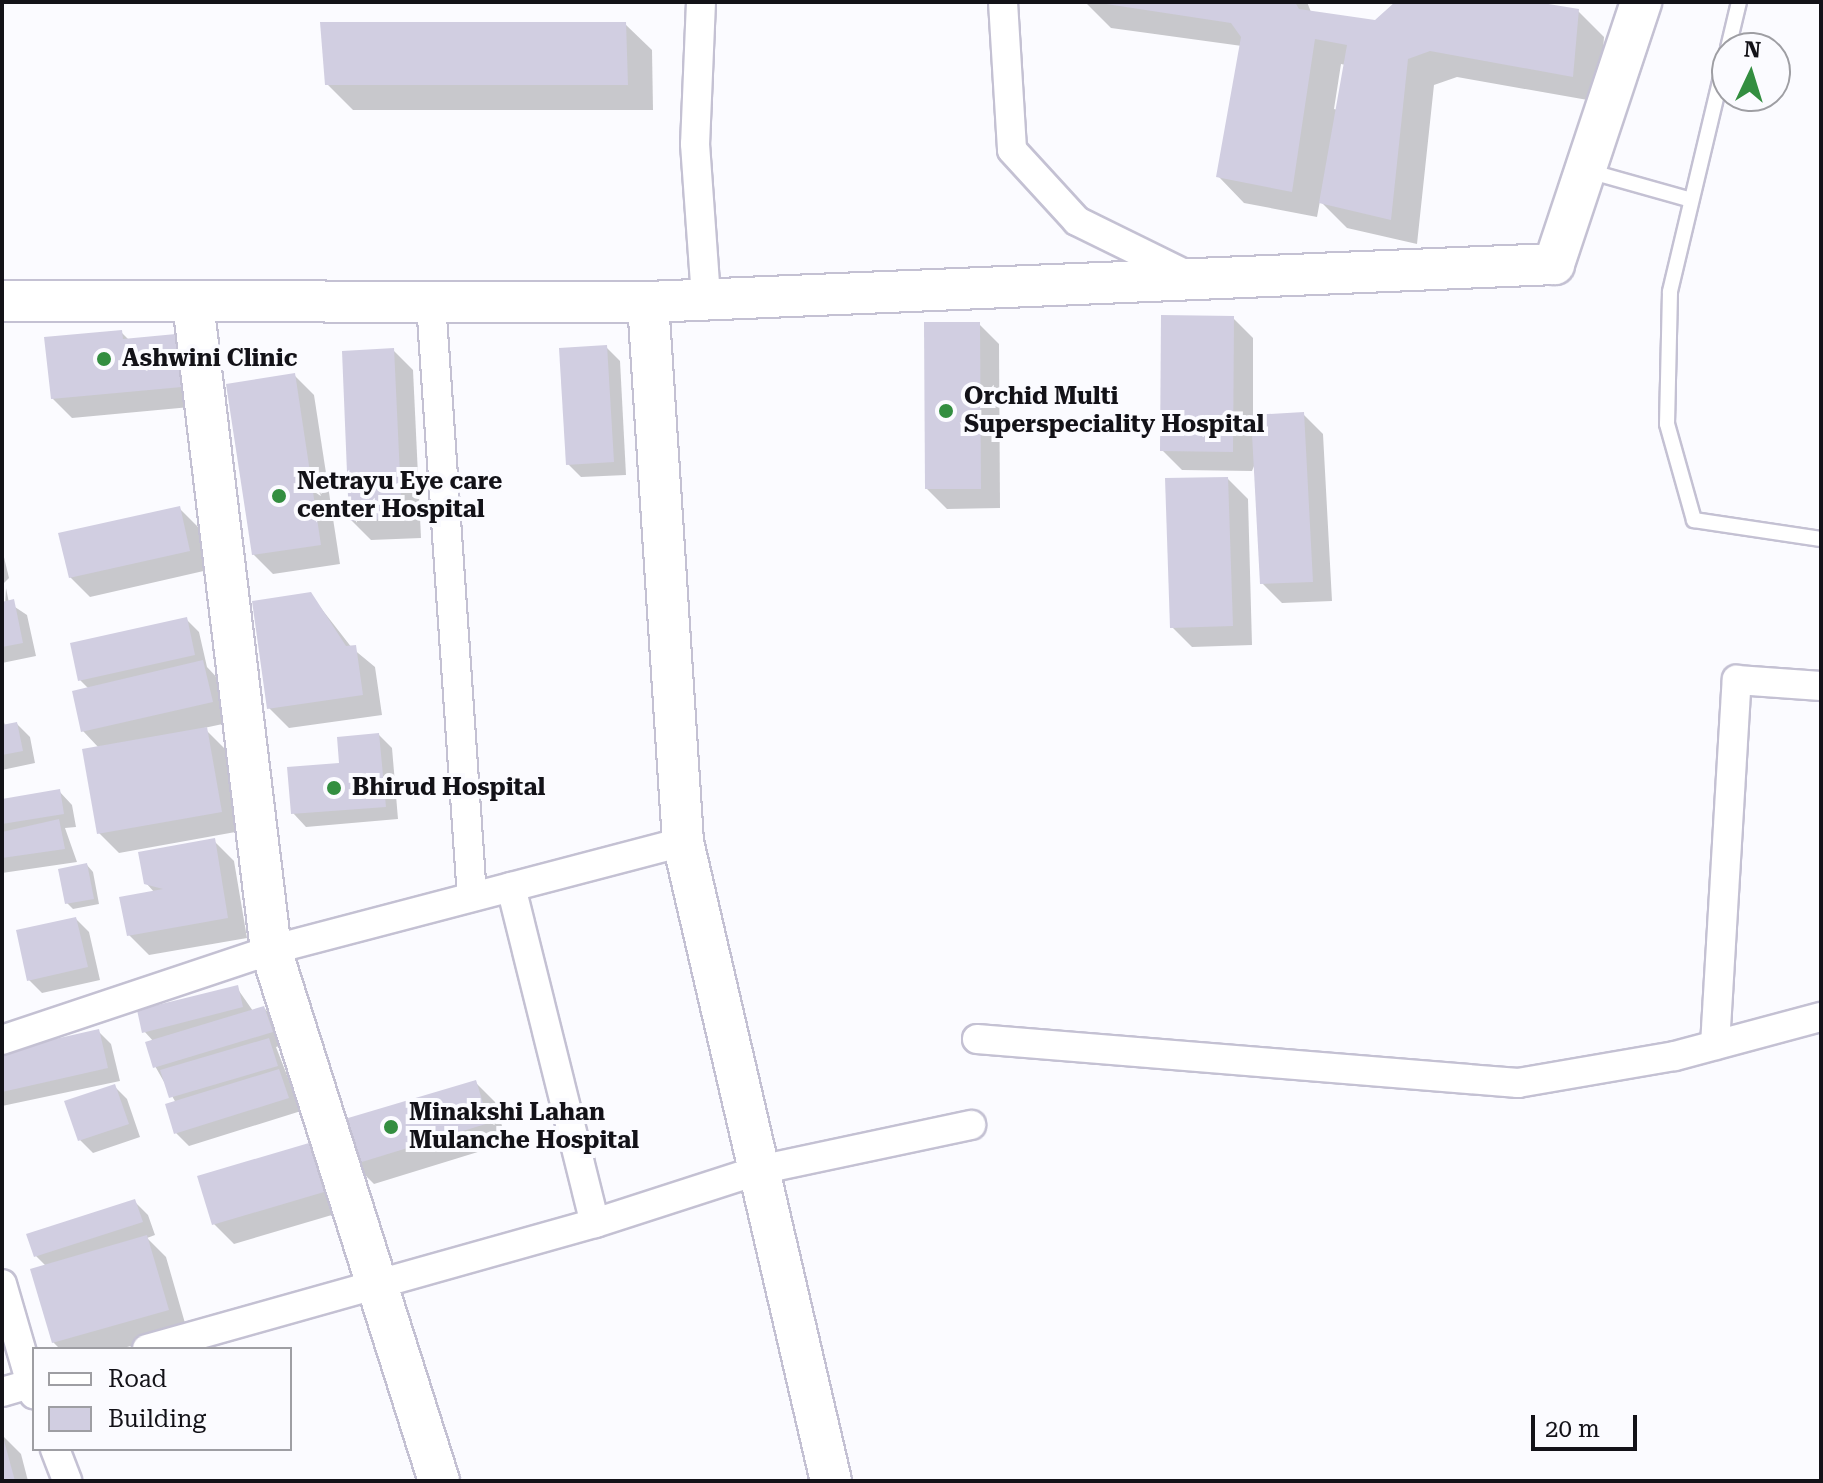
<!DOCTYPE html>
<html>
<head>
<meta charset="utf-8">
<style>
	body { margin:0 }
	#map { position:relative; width:1823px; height:1483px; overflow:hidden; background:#fbfbff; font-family:"Roboto Serif",serif }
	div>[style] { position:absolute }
	.shadow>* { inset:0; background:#0003 }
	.building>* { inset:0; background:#d1cee1 }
	.roads { filter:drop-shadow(2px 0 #c4c1d3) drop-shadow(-2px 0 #c4c1d3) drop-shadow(0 2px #c4c1d3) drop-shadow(0 -2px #c4c1d3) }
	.lane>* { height:14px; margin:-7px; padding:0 7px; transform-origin:7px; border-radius:7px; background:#fff }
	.street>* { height:28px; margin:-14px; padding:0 14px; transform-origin:14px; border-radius:14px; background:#fff }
	.secondary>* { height:40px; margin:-20px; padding:0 20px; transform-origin:20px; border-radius:20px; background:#fff }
	.dots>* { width:22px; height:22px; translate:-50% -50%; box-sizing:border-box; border:4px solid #fbfbff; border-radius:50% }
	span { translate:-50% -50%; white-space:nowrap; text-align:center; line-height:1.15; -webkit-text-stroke:8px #fbfbff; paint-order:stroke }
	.poi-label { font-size:24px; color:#131218; font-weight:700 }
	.left { translate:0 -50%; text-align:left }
	.frame { position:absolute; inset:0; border:4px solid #131218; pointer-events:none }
	.legend { position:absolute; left:32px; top:1347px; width:260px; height:104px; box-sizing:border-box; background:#fbfbff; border:2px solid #9e9ea3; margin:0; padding:10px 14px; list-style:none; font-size:24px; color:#131218 }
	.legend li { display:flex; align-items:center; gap:16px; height:40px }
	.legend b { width:40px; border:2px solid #9e9ea3 }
	.north { position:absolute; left:1711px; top:32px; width:80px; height:80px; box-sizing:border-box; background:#fbfbff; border:2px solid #9e9ea3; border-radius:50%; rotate:4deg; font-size:22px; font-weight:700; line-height:32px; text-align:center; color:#131218 }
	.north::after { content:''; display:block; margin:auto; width:28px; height:36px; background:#338e40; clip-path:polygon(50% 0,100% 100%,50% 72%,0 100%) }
	.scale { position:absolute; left:1531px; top:1415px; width:106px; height:36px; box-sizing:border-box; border:4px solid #131218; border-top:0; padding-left:10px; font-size:24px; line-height:28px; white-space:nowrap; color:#131218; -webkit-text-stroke:6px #fbfbff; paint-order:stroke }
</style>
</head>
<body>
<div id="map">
	<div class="shadow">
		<div style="clip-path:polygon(evenodd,1085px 2px,1307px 2px,1311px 12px,1376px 23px,1398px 2px,1523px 2px,1578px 11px,1604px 37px,1599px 102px,1457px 77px,1434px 85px,1417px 244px,1347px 228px,1320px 201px,1317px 217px,1244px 203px,1218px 176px,1242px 46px,1111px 28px,1085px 2px,1341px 64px,1346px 65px,1338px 110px,1334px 109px,1341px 64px)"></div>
		<div style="clip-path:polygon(625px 24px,652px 50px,653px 110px,353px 110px,327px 84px)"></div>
		<div style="clip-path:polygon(1233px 318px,1253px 338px,1253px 417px,1303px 414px,1323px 434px,1332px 601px,1282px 603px,1262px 583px,1256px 461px,1252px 471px,1182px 470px,1162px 450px)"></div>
		<div style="clip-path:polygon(979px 324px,999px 344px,1000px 508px,947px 509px,927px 489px)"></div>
		<div style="clip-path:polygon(121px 332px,129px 340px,175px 336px,195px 356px,201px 406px,72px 418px,52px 398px)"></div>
		<div style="clip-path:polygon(607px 348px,620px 361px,626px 475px,581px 477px,568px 464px)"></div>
		<div style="clip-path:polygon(393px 350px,413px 370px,421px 538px,371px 540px,351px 520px)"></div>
		<div style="clip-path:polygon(294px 375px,314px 395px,340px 564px,273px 574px,253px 554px)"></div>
		<div style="clip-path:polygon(1228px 479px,1248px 499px,1252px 645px,1192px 647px,1172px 627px)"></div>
		<div style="clip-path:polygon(179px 508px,199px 528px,208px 570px,90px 597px,70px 577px)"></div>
		<div style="clip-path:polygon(2px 549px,9px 578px,2px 585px)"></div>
		<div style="clip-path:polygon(6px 588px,9px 603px,27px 615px,36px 656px,2px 663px)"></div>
		<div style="clip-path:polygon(310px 594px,352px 648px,375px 667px,382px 715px,289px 728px,269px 708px)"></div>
		<div style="clip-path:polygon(186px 619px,199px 632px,207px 667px,222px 683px,232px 722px,204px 728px,226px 750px,241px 831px,119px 853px,99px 833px,99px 748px,83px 731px,89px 689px,80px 680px)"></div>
		<div style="clip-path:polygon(2px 714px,5px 726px,17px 724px,30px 737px,35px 763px,2px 770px)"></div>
		<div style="clip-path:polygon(379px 735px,392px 748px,398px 819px,306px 827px,293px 813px)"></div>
		<div style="clip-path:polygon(59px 791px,72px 805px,76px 827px,65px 828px,77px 862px,2px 873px,2px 801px)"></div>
		<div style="clip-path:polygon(214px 841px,234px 861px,247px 938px,149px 955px,129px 935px,155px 893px,146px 883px)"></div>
		<div style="clip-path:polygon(87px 865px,93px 872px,99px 904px,73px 909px,67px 903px)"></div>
		<div style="clip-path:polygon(76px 919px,89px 932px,100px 980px,42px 993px,29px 980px)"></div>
		<div style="clip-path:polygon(237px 988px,253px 1011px,264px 1008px,277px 1021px,284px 1045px,276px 1047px,301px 1111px,189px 1146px,176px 1133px,176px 1103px,155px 1066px,154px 1042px,144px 1031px)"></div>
		<div style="clip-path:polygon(98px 1031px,111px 1044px,120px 1081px,2px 1106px,2px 1053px)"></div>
		<div style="clip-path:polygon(475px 1082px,495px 1102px,507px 1143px,374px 1184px,354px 1164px)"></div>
		<div style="clip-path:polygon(114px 1086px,127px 1099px,140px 1137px,93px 1153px,80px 1140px)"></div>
		<div style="clip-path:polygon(309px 1145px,329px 1165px,342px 1212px,234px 1244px,214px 1224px)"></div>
		<div style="clip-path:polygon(135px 1202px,148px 1215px,155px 1235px,147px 1238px,166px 1257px,187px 1330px,120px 1349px,60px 1349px,53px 1342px,46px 1266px,36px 1256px)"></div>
		<div style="clip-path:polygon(2px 1435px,21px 1454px,28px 1481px,2px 1481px)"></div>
	</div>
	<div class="building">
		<div style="clip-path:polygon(1093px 2px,1295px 2px,1299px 9px,1375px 20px,1395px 2px,1536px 2px,1579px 9px,1573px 77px,1430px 51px,1408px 59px,1391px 220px,1319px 203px,1347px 45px,1315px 39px,1292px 192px,1216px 177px,1241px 37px,1231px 23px)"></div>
		<div style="clip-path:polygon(320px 22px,626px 22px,628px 85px,325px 85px)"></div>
		<div style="clip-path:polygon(1161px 315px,1234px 316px,1233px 452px,1160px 451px)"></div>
		<div style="clip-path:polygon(924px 322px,980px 322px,981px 489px,925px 489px)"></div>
		<div style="clip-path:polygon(122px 330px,123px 339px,176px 334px,182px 387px,51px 399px,44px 337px)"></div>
		<div style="clip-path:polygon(607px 345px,614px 462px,566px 465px,559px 348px)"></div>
		<div style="clip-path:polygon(394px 348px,402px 518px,349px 521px,342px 351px)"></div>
		<div style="clip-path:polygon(295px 373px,321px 545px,252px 555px,226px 384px)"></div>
		<div style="clip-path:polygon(1304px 412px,1313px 582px,1260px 584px,1251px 415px)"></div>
		<div style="clip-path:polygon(1228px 477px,1233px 626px,1170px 628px,1165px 478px)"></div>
		<div style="clip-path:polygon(180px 506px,190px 551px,69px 578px,58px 533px)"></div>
		<div style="clip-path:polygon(311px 592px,346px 646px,356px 645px,363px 695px,267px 709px,252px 601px)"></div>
		<div style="clip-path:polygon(14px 599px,23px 643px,2px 647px,2px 602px)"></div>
		<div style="clip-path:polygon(187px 617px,195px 655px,78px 681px,70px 643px)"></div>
		<div style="clip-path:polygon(203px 660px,213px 702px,81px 732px,72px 691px)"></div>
		<div style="clip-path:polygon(17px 722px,23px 751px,2px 755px,2px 725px)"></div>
		<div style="clip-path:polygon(207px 727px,222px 812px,97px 834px,82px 749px)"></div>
		<div style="clip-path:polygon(379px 733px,386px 807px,291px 814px,287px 767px,339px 763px,337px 737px)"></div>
		<div style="clip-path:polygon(60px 789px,64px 814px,2px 824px,2px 799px)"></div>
		<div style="clip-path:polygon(59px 819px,65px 849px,2px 858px,2px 832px)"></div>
		<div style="clip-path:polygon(215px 838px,228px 918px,127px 936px,119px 897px,163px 889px,144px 884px,138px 852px)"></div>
		<div style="clip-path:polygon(87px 863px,94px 899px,65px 904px,58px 869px)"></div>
		<div style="clip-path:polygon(76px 917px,88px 967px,27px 981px,16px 930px)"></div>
		<div style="clip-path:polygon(238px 985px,243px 1007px,142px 1033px,137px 1010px)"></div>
		<div style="clip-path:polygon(264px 1006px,273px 1032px,153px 1068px,145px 1042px)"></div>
		<div style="clip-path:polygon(99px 1029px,108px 1068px,2px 1092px,2px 1051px)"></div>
		<div style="clip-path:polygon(269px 1038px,278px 1066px,169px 1098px,160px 1070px)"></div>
		<div style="clip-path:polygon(279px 1069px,289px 1098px,174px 1134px,165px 1104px)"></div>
		<div style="clip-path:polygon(476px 1080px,489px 1123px,352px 1165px,338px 1121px)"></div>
		<div style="clip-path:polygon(115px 1084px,129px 1124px,78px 1141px,64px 1101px)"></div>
		<div style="clip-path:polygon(309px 1143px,324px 1192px,212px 1225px,197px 1176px)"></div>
		<div style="clip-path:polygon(135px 1199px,143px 1222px,34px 1257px,26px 1234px)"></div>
		<div style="clip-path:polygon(147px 1235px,169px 1310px,52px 1343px,30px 1269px)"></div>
		<div style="clip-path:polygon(2px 1437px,3px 1437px,15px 1481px,2px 1481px)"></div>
	</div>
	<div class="roads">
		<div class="lane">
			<div style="left:1728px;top:48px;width:47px;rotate:-76.6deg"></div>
			<div style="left:1727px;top:52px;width:247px;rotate:103.4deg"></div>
			<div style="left:1670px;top:292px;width:132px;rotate:91.3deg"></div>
			<div style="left:1667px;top:424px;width:100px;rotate:74.3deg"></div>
			<div style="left:1694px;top:520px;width:128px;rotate:8.5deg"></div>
			<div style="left:1588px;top:171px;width:107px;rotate:15.7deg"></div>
		</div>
		<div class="street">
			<div style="left:701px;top:2px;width:142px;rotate:92.4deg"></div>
			<div style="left:695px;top:144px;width:154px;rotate:85.9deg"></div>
			<div style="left:1003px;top:2px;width:148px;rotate:86.5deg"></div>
			<div style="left:1012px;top:150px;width:96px;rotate:47.5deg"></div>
			<div style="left:1077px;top:221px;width:127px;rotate:26.2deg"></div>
			<div style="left:431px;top:303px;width:595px;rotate:86.05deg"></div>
			<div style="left:511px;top:887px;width:346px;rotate:76deg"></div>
			<div style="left:977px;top:1039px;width:543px;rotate:4.65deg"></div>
			<div style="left:1518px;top:1083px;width:159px;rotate:-9.8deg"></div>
			<div style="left:1675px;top:1056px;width:151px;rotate:-15deg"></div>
			<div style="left:2px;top:1040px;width:284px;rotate:-18.5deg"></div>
			<div style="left:271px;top:950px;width:426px;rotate:-14.7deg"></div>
			<div style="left:1715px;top:1045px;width:366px;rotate:-86.6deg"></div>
			<div style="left:1737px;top:680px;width:84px;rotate:4.1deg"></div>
			<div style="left:2px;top:1284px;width:115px;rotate:73.8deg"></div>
			<div style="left:147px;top:1349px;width:465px;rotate:-15.7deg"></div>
			<div style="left:595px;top:1223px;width:172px;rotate:-17.9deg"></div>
			<div style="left:759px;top:1170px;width:217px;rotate:-12deg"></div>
			<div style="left:2px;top:1392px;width:33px;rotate:-16deg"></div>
			<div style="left:55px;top:1449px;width:34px;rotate:69deg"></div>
		</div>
		<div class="secondary">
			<div style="left:2px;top:301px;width:646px;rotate:0.09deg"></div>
			<div style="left:648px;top:302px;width:907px;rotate:-2.4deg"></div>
			<div style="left:1554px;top:264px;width:276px;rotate:-71.6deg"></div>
			<div style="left:648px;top:302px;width:541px;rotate:86.29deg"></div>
			<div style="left:683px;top:842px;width:656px;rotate:76.96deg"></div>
			<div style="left:193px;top:303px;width:652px;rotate:83.13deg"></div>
			<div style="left:271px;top:950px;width:557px;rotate:72.44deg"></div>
		</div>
	</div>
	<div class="dots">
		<div style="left:104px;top:359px;background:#338e40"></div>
		<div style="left:946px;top:411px;background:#338e40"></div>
		<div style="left:279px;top:496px;background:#338e40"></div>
		<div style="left:334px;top:788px;background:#338e40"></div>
		<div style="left:391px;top:1127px;background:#338e40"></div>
	</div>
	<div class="poi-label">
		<span class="left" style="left:122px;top:359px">Ashwini Clinic</span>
		<span class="left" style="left:964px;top:411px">Orchid Multi<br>Superspeciality Hospital</span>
		<span class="left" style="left:297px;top:496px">Netrayu Eye care<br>center Hospital</span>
		<span class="left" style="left:352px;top:788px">Bhirud Hospital</span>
		<span class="left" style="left:409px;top:1127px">Minakshi Lahan<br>Mulanche Hospital</span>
	</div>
	<div class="frame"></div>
	<ul class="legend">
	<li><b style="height:10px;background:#fff"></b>Road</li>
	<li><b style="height:22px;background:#d1cee1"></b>Building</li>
	</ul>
	<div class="north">N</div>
	<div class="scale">20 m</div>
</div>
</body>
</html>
